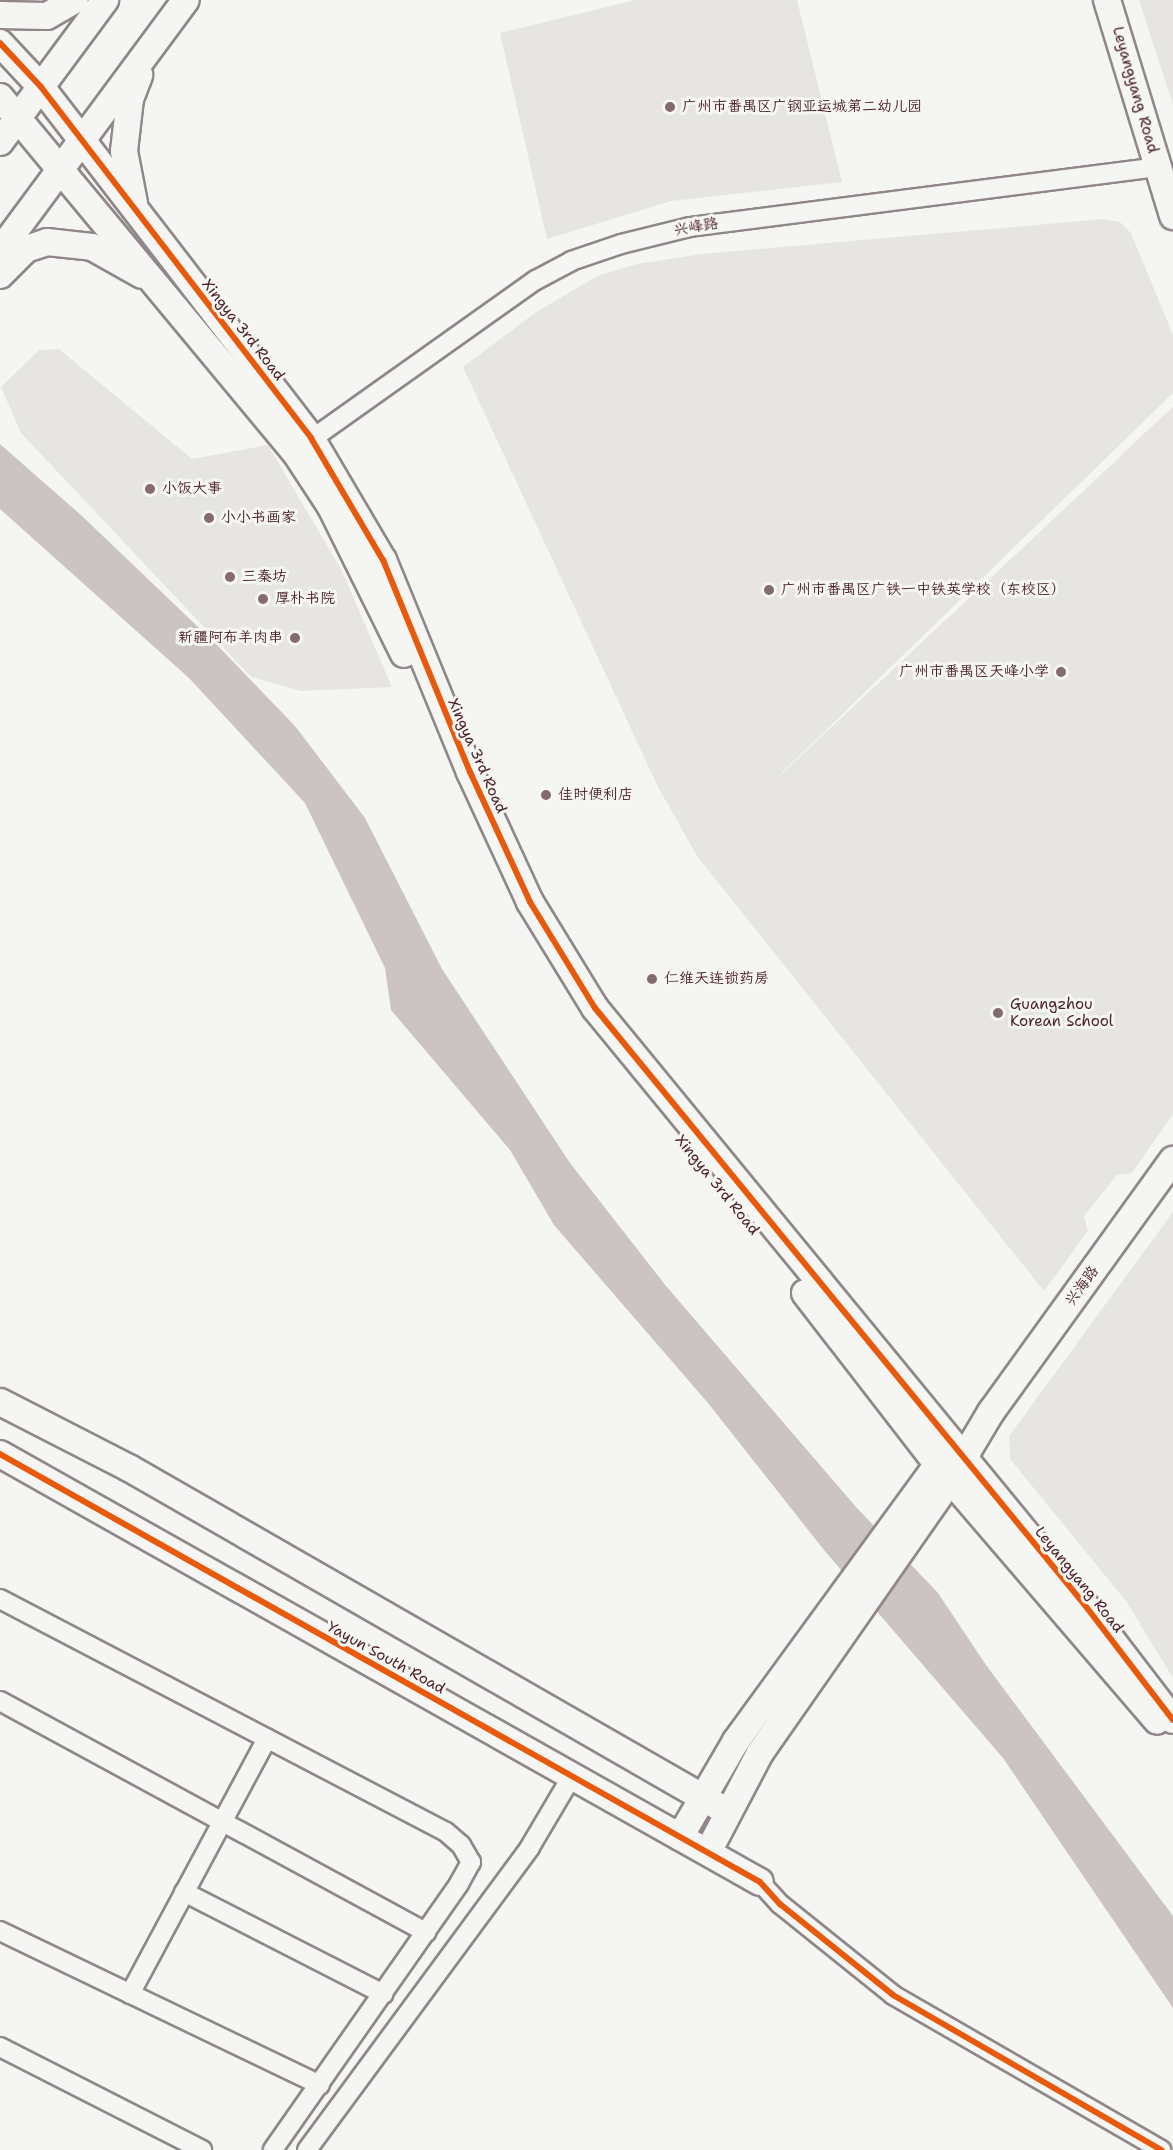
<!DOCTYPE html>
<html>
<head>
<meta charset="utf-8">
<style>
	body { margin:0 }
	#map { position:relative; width:1173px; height:2150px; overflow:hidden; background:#f5f5f3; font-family:"Shantell Sans","LXGW WenKai TC",sans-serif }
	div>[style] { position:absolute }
	.built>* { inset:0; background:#e7e5e2 }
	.green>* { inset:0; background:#e8e4e2 }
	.water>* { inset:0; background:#ccc3c3 }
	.roads { filter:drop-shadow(2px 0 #8f8788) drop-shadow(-2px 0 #8f8788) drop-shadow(0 2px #8f8788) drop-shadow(0 -2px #8f8788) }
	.street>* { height:18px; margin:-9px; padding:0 9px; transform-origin:9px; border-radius:9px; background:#f5f5f3 }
	.secondary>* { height:26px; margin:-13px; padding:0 13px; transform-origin:13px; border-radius:13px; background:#f5f5f3 }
	.cycleway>* { height:6px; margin:-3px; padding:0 3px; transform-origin:3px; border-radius:3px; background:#e8590c }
	.dots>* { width:16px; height:16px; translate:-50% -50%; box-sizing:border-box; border:3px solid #f6f6f2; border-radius:50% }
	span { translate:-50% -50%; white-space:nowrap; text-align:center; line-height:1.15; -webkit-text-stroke:6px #f6f6f2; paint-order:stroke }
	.street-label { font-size:15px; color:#4a1f2b }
	.poi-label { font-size:15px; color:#4a1f2b }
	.left { translate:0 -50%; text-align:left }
	.right { translate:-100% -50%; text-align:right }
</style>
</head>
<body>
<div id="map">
	<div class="built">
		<div style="clip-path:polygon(635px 0,797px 0,842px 182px,671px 201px,547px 239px,500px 33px)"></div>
		<div style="clip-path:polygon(1139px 0,1173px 0,1173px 105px)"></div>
		<div style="clip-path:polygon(1104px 219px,1120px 222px,1131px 233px,1173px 335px,1173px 393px,758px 796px,1173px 407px,1173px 1114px,1132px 1173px,1117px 1175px,1084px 1216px,1088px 1231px,1044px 1291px,697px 856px,658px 787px,463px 367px,535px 313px,599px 275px,637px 264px,702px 254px)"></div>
		<div style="clip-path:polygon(59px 349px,192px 459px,268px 445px,342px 571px,392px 687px,301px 691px,251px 677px,21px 433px,1px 387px,39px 350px)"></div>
		<div style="clip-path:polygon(1173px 1212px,1173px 1678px,1126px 1601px,1010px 1459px,1009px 1436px)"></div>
	</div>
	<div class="green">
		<div style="clip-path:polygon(788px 282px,790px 293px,775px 309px,755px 287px)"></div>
		<div style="clip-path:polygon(863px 284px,865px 304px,827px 329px,822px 289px)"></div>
		<div style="clip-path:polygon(815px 289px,818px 314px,802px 314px,794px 307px)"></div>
		<div style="clip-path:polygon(866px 312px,869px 339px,829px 344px,823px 339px)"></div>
		<div style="clip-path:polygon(870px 345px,873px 361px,850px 365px,833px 349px)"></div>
		<div style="clip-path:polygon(1173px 407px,1173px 443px,1121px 455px)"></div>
		<div style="clip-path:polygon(639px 480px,675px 519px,708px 488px,744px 527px,614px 648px,578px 609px,610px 579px,574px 540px)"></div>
		<div style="clip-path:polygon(825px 511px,915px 606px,754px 759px,664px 665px)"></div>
		<div style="clip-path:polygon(1003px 568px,977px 605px,968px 633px,977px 702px,922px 642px)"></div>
		<div style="clip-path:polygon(337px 585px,358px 638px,342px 633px,339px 639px,324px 632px,321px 599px)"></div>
		<div style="clip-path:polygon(1173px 674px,1173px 712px,1163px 721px,1144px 701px)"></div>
		<div style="clip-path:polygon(990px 716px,1017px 728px,1061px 736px,1034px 762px)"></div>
		<div style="clip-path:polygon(842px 768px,912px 845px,818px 931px,748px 853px)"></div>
		<div style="clip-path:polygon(856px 944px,913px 1004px,866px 1048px,809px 988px)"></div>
		<div style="clip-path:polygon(1004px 1086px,1077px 1167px,1010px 1228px,937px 1148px)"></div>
	</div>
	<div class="water">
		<div style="clip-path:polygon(0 444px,82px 516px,219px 647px,295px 726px,365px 818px,442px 969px,570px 1163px,666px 1286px,856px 1507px,938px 1593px,986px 1665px,1173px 1916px,1173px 2008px,1003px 1758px,824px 1550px,708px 1403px,554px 1225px,510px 1150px,391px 1010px,385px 968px,305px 803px,189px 678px,0 509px)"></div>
	</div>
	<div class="roads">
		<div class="street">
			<div style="left:302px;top:446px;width:287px;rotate:-35.4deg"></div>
			<div style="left:536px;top:280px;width:40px;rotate:-28deg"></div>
			<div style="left:571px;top:261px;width:53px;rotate:-18.8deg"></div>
			<div style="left:621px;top:244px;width:71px;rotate:-13.8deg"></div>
			<div style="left:690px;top:227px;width:472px;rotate:-7.3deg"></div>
			<div style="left:0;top:1599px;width:503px;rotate:27.58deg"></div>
			<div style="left:446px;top:1832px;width:20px;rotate:41deg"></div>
			<div style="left:461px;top:1845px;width:20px;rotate:60deg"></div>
			<div style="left:471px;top:1862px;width:25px;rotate:119deg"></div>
			<div style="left:459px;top:1884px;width:325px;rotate:125deg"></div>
			<div style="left:0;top:1701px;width:485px;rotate:28.5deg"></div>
			<div style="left:760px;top:1882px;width:30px;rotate:48deg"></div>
			<div style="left:780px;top:1904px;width:145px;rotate:38.8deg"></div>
			<div style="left:893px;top:1995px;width:310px;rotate:30deg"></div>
			<div style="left:184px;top:1892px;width:224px;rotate:27.1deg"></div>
			<div style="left:0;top:1931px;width:355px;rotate:25.7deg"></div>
			<div style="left:130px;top:1994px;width:290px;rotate:-61.8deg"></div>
			<div style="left:0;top:2047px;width:227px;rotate:27deg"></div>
			<div style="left:307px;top:2150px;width:376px;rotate:-53.6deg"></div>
			<div style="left:530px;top:1847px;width:82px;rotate:-59.4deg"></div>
		</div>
		<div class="secondary">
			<div style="left:1107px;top:0;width:226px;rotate:73deg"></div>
			<div style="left:0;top:15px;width:47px;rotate:1.2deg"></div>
			<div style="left:47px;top:16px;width:32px;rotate:-30deg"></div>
			<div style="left:0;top:43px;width:60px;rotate:47deg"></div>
			<div style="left:41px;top:87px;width:443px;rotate:52.4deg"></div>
			<div style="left:311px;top:438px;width:142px;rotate:59.5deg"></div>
			<div style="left:383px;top:560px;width:229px;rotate:67.7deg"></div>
			<div style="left:470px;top:772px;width:143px;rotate:65.2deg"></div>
			<div style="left:530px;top:902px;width:124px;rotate:58.5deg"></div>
			<div style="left:595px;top:1008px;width:771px;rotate:50.63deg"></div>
			<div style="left:1084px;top:1604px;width:146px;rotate:52.5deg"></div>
			<div style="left:0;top:97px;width:462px;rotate:50.3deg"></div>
			<div style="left:295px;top:452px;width:66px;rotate:56.8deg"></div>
			<div style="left:331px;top:507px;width:164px;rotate:63.6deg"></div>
			<div style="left:0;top:142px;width:177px;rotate:-53.5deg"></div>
			<div style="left:134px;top:203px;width:53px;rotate:-100.9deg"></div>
			<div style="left:124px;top:151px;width:52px;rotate:-83.4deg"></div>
			<div style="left:130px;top:99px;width:26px;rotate:-69deg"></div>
			<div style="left:0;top:251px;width:312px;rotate:-53.5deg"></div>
			<div style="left:0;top:275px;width:37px;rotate:-45deg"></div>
			<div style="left:26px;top:249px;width:22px;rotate:-18deg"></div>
			<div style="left:47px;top:242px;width:45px;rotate:6.3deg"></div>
			<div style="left:92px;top:247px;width:57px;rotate:29.2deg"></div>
			<div style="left:805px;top:1293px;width:216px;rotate:52.3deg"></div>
			<div style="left:937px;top:1464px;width:338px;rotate:49.4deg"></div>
			<div style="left:0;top:1402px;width:145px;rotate:27.1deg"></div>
			<div style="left:129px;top:1468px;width:691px;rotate:29.87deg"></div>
			<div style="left:0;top:1454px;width:872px;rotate:29.39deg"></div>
			<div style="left:680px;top:1837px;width:111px;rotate:-59.7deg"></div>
			<div style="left:736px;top:1741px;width:360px;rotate:-53.9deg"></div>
			<div style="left:708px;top:1852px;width:112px;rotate:-62.3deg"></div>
			<div style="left:760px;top:1753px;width:334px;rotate:-55.1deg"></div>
			<div style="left:951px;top:1479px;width:78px;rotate:-59.2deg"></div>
			<div style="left:991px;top:1412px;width:311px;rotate:-54.2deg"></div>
		</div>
	</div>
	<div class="cycleway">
		<div style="left:0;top:43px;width:60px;rotate:47deg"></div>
		<div style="left:41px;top:87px;width:443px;rotate:52.4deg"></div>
		<div style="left:311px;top:438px;width:142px;rotate:59.5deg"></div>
		<div style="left:383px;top:560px;width:229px;rotate:67.7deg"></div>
		<div style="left:470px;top:772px;width:143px;rotate:65.2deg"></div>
		<div style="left:530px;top:902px;width:124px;rotate:58.5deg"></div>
		<div style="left:595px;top:1008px;width:771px;rotate:50.63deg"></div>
		<div style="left:1084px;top:1604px;width:146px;rotate:52.5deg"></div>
		<div style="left:0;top:1454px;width:872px;rotate:29.39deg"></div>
		<div style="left:760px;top:1882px;width:30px;rotate:48deg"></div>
		<div style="left:780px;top:1904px;width:145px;rotate:38.8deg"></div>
		<div style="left:893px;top:1995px;width:310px;rotate:30deg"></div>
	</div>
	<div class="dots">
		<div style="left:670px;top:107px;background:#866a71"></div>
		<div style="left:150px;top:489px;background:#866a71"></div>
		<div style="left:209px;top:518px;background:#866a71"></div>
		<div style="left:230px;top:577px;background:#866a71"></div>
		<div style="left:769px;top:590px;background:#866a71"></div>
		<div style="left:263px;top:599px;background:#866a71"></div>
		<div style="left:295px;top:638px;background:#866a71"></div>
		<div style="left:1061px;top:672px;background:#866a71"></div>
		<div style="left:546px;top:795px;background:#866a71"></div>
		<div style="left:652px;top:979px;background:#866a71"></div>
		<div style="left:998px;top:1013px;background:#866a71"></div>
	</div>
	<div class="street-label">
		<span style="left:1135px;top:90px;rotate:74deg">Leyangyang Road</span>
		<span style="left:696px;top:227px;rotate:-10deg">兴峰路</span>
		<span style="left:243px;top:330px;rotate:52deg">Xingya 3rd Road</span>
		<span style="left:477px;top:756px;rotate:66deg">Xingya 3rd Road</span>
		<span style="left:717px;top:1185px;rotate:51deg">Xingya 3rd Road</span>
		<span style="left:1082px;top:1286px;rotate:-54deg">兴海路</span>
		<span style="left:1079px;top:1580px;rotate:51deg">Leyangyang Road</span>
		<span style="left:386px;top:1658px;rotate:29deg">Yayun South Road</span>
	</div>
	<div class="poi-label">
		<span class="left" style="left:682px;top:107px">广州市番禺区广钢亚运城第二幼儿园</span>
		<span class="left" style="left:162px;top:489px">小饭大事</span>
		<span class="left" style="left:221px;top:518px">小小书画家</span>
		<span class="left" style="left:242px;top:577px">三秦坊</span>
		<span class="left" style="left:781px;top:590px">广州市番禺区广铁一中铁英学校（东校区）</span>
		<span class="left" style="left:275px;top:599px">厚朴书院</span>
		<span class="right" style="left:283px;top:638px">新疆阿布羊肉串</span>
		<span class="right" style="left:1049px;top:672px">广州市番禺区天峰小学</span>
		<span class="left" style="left:558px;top:795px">佳时便利店</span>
		<span class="left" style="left:664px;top:979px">仁维天连锁药房</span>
		<span class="left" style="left:1010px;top:1013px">Guangzhou<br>Korean School</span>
	</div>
</div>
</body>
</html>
